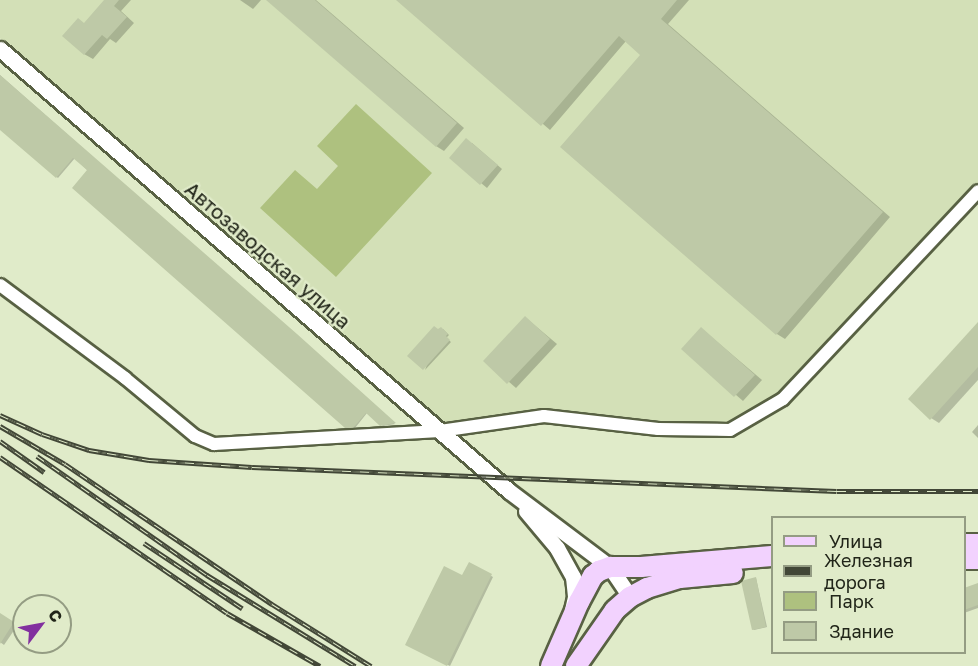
<!DOCTYPE html>
<html>
<head>
<meta charset="utf-8">
<style>
	body { margin:0 }
	#map { position:relative; width:978px; height:666px; overflow:hidden; background:#e0ebc9; font-family:"Golos Text",sans-serif }
	div>[style] { position:absolute }
	.built>* { inset:0; background:#d3e0b7 }
	.green>* { inset:0; background:#aec17f }
	.shadow>* { inset:0; background:#0003 }
	.building>* { inset:0; background:#bec9a7 }
	.roads { filter:drop-shadow(2px 0 #586143) drop-shadow(-2px 0 #586143) drop-shadow(0 2px #586143) drop-shadow(0 -2px #586143) }
	.minor>* { height:12px; margin:-6px; padding:0 6px; transform-origin:6px; border-radius:6px; background:#fff }
	.tertiary>* { height:15px; margin:-7.5px; padding:0 7.5px; transform-origin:7.5px; border-radius:7.5px; background:#fff }
	.primary>* { height:20px; margin:-10px; padding:0 10px; transform-origin:10px; border-radius:10px; background:#f2d2fe }
	.rail>* { height:5px; margin-top:-2.5px; transform-origin:0; background:repeating-linear-gradient(90deg,#e0ebc9 0 9px,#424737 0 18px); box-sizing:border-box; border-block:2px solid #424737 }
	span { translate:-50% -50%; white-space:nowrap; text-align:center; line-height:1.15; -webkit-text-stroke:4.5px #e0ebc9; paint-order:stroke }
	.street-label { font-size:20px; color:#212519 }
	.legend { position:absolute; left:771px; top:516px; width:195px; height:138px; box-sizing:border-box; background:#e0ebc9; border:2px solid #949c83; margin:0; padding:8px 10px; list-style:none; font-size:18px; color:#212519 }
	.legend li { display:flex; align-items:center; gap:12px; height:30px }
	.legend b { width:30px; border:2px solid #949c83 }
	.north { position:absolute; left:12px; top:594px; width:60px; height:60px; box-sizing:border-box; background:#e0ebc9; border:2px solid #949c83; border-radius:50%; rotate:58deg; font-size:16px; font-weight:700; line-height:24px; text-align:center; color:#212519 }
	.north::after { content:''; display:block; margin:auto; width:21px; height:27px; background:#82309f; clip-path:polygon(50% 0,100% 100%,50% 72%,0 100%) }
</style>
</head>
<body>
<div id="map">
	<div class="built">
		<div style="clip-path:polygon(0 0,978px 0,978px 184px,780px 397px,730px 426px,653px 425px,544px 413px,441px 427px,0 38px)"></div>
	</div>
	<div class="green">
		<div style="clip-path:polygon(356px 104px,432px 173px,336px 277px,260px 208px,295px 170px,317px 189px,338px 166px,317px 146px)"></div>
	</div>
	<div class="shadow">
		<div style="clip-path:polygon(106px 0,131px 0,121px 11px,134px 23px,116px 43px,110px 39px,93px 59px,84px 54px,78px 20px,85px 24px)"></div>
		<div style="clip-path:polygon(240px 0,261px 0,253px 9px)"></div>
		<div style="clip-path:polygon(269px 0,316px 0,464px 128px,444px 151px,436px 146px)"></div>
		<div style="clip-path:polygon(398px 0,689px 0,668px 24px,890px 217px,785px 339px,777px 334px,643px 55px,626px 41px,550px 130px)"></div>
		<div style="clip-path:polygon(0 75px,395px 424px,383px 426px,367px 413px,355px 428px,346px 427px,75px 158px,58px 178px,0 128px)"></div>
		<div style="clip-path:polygon(472px 143px,502px 169px,487px 188px,451px 158px)"></div>
		<div style="clip-path:polygon(526px 318px,557px 344px,516px 388px,485px 361px)"></div>
		<div style="clip-path:polygon(978px 325px,978px 380px,939px 423px,931px 418px)"></div>
		<div style="clip-path:polygon(443px 329px,449px 335px,446px 338px,451px 342px,425px 370px,439px 331px)"></div>
		<div style="clip-path:polygon(702px 329px,762px 380px,743px 401px,683px 349px)"></div>
		<div style="clip-path:polygon(978px 425px,978px 438px,972px 432px)"></div>
		<div style="clip-path:polygon(470px 564px,493px 577px,450px 666px,407px 645px,463px 577px)"></div>
		<div style="clip-path:polygon(756px 578px,767px 627px,754px 630px,753px 629px)"></div>
		<div style="clip-path:polygon(978px 585px,978px 608px,964px 613px,964px 590px)"></div>
		<div style="clip-path:polygon(1px 616px,17px 626px,4px 645px,0 642px)"></div>
	</div>
	<div class="building">
		<div style="clip-path:polygon(104px 0,119px 0,114px 6px,127px 17px,107px 39px,102px 35px,84px 55px,62px 36px,78px 18px,84px 23px)"></div>
		<div style="clip-path:polygon(266px 0,315px 0,457px 123px,436px 147px)"></div>
		<div style="clip-path:polygon(396px 0,677px 0,661px 19px,883px 212px,776px 335px,560px 147px,640px 55px,619px 36px,541px 126px)"></div>
		<div style="clip-path:polygon(0 75px,297px 334px,396px 423px,380px 426px,366px 413px,353px 428px,345px 428px,72px 188px,87px 170px,73px 158px,56px 178px,0 130px)"></div>
		<div style="clip-path:polygon(466px 138px,498px 165px,480px 185px,449px 158px)"></div>
		<div style="clip-path:polygon(525px 316px,550px 339px,507px 384px,483px 361px)"></div>
		<div style="clip-path:polygon(978px 322px,978px 367px,930px 420px,908px 399px)"></div>
		<div style="clip-path:polygon(434px 326px,438px 329px,441px 327px,448px 334px,446px 336px,450px 340px,423px 370px,407px 356px)"></div>
		<div style="clip-path:polygon(701px 327px,755px 375px,734px 397px,681px 349px)"></div>
		<div style="clip-path:polygon(469px 562px,492px 574px,447px 666px,405px 645px,444px 566px,462px 575px)"></div>
		<div style="clip-path:polygon(756px 577px,766px 627px,752px 630px,741px 581px)"></div>
		<div style="clip-path:polygon(978px 583px,978px 605px,964px 610px,964px 588px)"></div>
		<div style="clip-path:polygon(0 613px,14px 622px,0 644px)"></div>
	</div>
	<div class="roads">
		<div class="minor">
			<div style="left:0;top:285px;width:156px;rotate:36.6deg"></div>
			<div style="left:125px;top:378px;width:91px;rotate:39.6deg"></div>
			<div style="left:195px;top:436px;width:21px;rotate:23deg"></div>
			<div style="left:214px;top:444px;width:226px;rotate:-3.3deg"></div>
			<div style="left:440px;top:431px;width:105px;rotate:-8.2deg"></div>
			<div style="left:544px;top:416px;width:115px;rotate:6.5deg"></div>
			<div style="left:658px;top:429px;width:72px;rotate:0.8deg"></div>
			<div style="left:730px;top:430px;width:61px;rotate:-30.3deg"></div>
			<div style="left:783px;top:399px;width:285px;rotate:-46.8deg"></div>
		</div>
		<div class="tertiary">
			<div style="left:0;top:49px;width:674px;rotate:40.97deg"></div>
			<div style="left:509px;top:491px;width:126px;rotate:37deg"></div>
			<div style="left:610px;top:567px;width:36px;rotate:56deg"></div>
			<div style="left:526px;top:511px;width:48px;rotate:50deg"></div>
			<div style="left:557px;top:548px;width:33px;rotate:61deg"></div>
			<div style="left:573px;top:577px;width:20px;rotate:84deg"></div>
			<div style="left:575px;top:597px;width:13px;rotate:103deg"></div>
		</div>
		<div class="primary">
			<div style="left:964px;top:544px;width:14px"></div>
			<div style="left:964px;top:559px;width:14px"></div>
			<div style="left:551px;top:666px;width:70px;rotate:-66.4deg"></div>
			<div style="left:579px;top:602px;width:30px;rotate:-62deg"></div>
			<div style="left:593px;top:576px;width:8px;rotate:-40deg"></div>
			<div style="left:599px;top:571px;width:12px;rotate:-20deg"></div>
			<div style="left:610px;top:567px;width:31px"></div>
			<div style="left:641px;top:567px;width:131px;rotate:-4.8deg"></div>
			<div style="left:576px;top:666px;width:68px;rotate:-55.1deg"></div>
			<div style="left:615px;top:610px;width:20px;rotate:-41deg"></div>
			<div style="left:630px;top:597px;width:19px;rotate:-28deg"></div>
			<div style="left:647px;top:588px;width:34px;rotate:-17deg"></div>
			<div style="left:680px;top:578px;width:53px;rotate:-5.4deg"></div>
		</div>
	</div>
	<div class="rail">
		<div style="left:0;top:415px;width:46px;rotate:24.3deg"></div>
		<div style="left:42px;top:434px;width:50px;rotate:18.8deg"></div>
		<div style="left:89px;top:450px;width:61px;rotate:9.5deg"></div>
		<div style="left:149px;top:460px;width:103px;rotate:3.9deg"></div>
		<div style="left:252px;top:467px;width:585px;rotate:2.35deg"></div>
		<div style="left:837px;top:491px;width:141px"></div>
		<div style="left:0;top:426px;width:75px;rotate:30.3deg"></div>
		<div style="left:65px;top:464px;width:250px;rotate:34.1deg"></div>
		<div style="left:272px;top:604px;width:117px;rotate:32.1deg"></div>
		<div style="left:0;top:441px;width:54px;rotate:35.2deg"></div>
		<div style="left:37px;top:456px;width:208px;rotate:35deg"></div>
		<div style="left:207px;top:575px;width:174px;rotate:31.6deg"></div>
		<div style="left:0;top:457px;width:275px;rotate:34.5deg"></div>
		<div style="left:227px;top:613px;width:107px;rotate:29.7deg"></div>
		<div style="left:144px;top:543px;width:118px;rotate:33.6deg"></div>
	</div>
	<div class="street-label">
		<span style="left:268px;top:255px;rotate:41deg">Автозаводская улица</span>
	</div>
	<ul class="legend">
	<li><b style="height:8px;background:#f2d2fe"></b>Улица</li>
	<li><b style="height:8px;background:#424737"></b>Железная дорога</li>
	<li><b style="height:16px;background:#aec17f"></b>Парк</li>
	<li><b style="height:16px;background:#bec9a7"></b>Здание</li>
	</ul>
	<div class="north">С</div>
</div>
</body>
</html>
